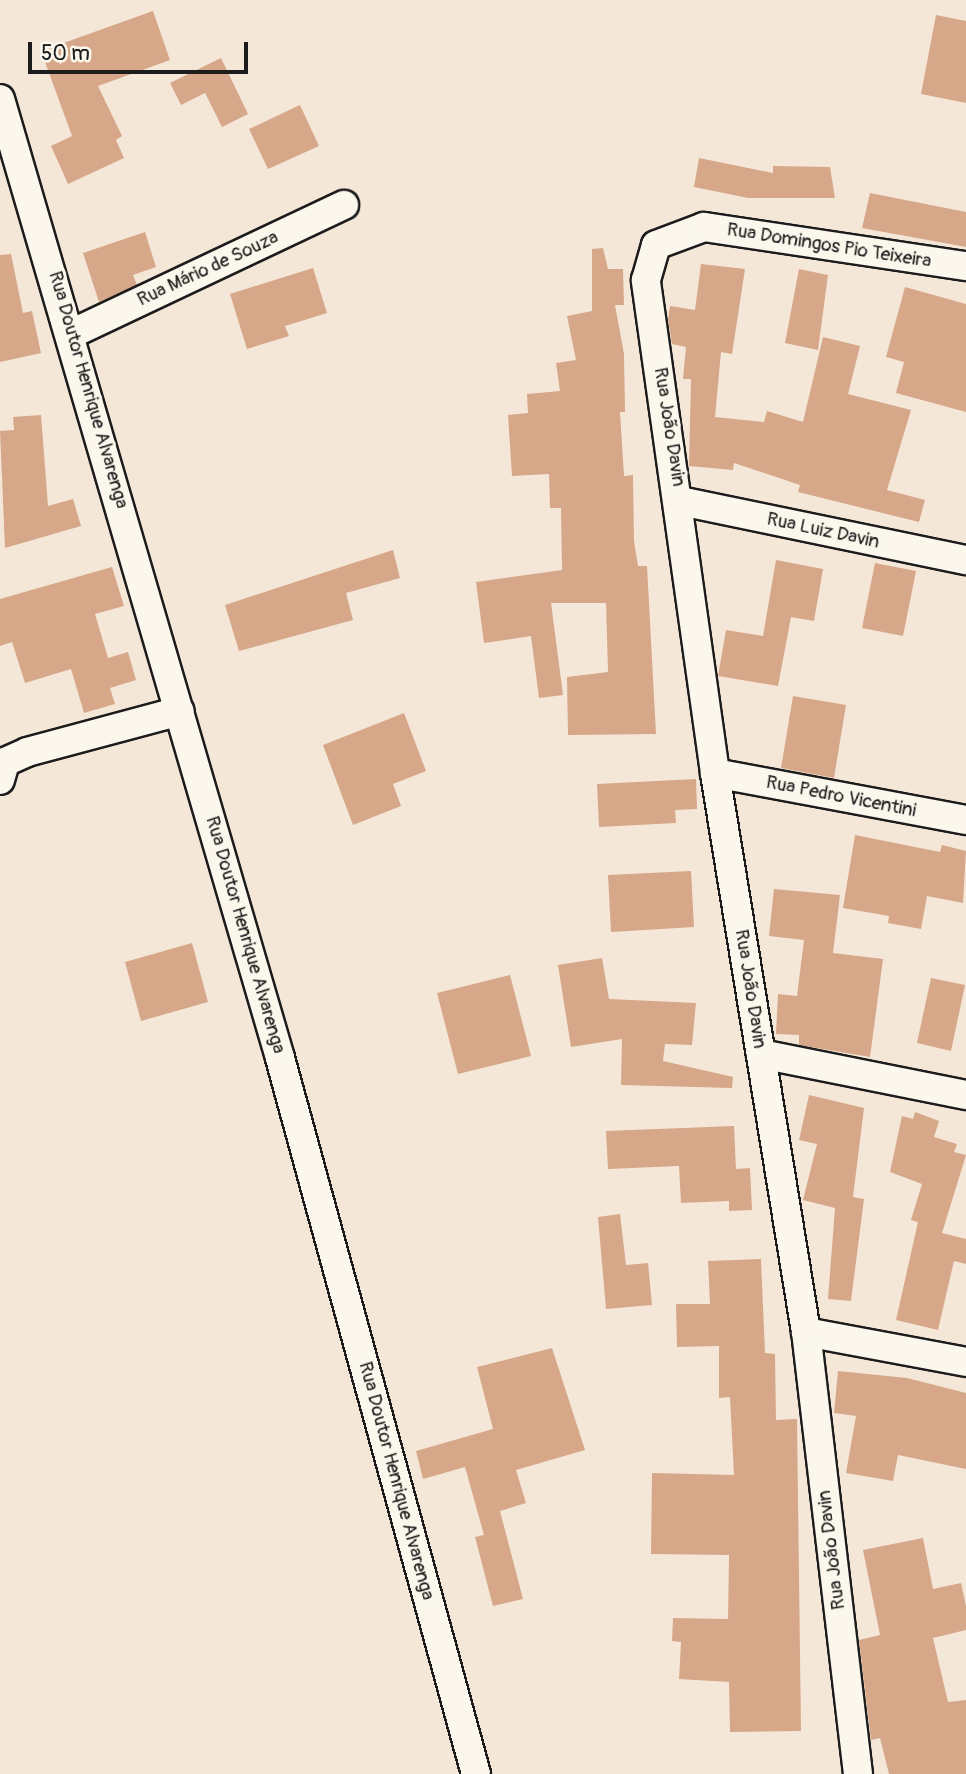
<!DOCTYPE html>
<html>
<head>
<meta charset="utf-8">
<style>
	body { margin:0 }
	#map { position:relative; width:966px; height:1774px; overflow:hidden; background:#f4e7d8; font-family:Pangolin,sans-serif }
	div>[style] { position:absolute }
	.building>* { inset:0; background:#d7a789 }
	.roads { filter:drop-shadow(2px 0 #1c1c1c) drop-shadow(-2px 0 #1c1c1c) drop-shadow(0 2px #1c1c1c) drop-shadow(0 -2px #1c1c1c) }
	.minor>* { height:28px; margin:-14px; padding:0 14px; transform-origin:14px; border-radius:14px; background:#fbf7ec }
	span { translate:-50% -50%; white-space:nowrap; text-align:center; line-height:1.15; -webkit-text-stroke:6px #fbf7ec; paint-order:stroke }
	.street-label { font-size:19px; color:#1c1c1c }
	.scale { position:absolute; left:28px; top:42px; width:220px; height:32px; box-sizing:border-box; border:4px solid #1c1c1c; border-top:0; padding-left:9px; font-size:21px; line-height:24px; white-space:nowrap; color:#1c1c1c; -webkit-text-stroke:5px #fbf7ec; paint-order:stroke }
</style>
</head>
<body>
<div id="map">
	<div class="building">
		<div style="clip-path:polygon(153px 11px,170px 60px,98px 86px,122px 136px,116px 140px,124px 158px,68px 184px,51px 146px,72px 136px,41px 51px)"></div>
		<div style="clip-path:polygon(936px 15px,966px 21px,966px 103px,921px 94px)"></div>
		<div style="clip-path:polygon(221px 58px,248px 114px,222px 127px,205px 93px,181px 105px,170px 83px)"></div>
		<div style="clip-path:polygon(300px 105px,319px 146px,268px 169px,249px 129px)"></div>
		<div style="clip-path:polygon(699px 158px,773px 173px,773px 166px,830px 167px,835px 198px,748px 198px,694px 187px)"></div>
		<div style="clip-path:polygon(870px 193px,966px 212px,966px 247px,862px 228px)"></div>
		<div style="clip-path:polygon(145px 232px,156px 267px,133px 275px,137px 285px,99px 302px,83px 253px)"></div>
		<div style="clip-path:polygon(603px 248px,608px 269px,623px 269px,624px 305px,615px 305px,624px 354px,625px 412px,620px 412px,624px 476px,633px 475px,634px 541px,638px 566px,647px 566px,656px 734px,568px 735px,567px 677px,608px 672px,606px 603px,551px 603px,563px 695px,539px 698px,531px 636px,484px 643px,476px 582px,562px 570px,561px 508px,550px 508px,549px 474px,512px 476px,508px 415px,528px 413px,527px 394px,560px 391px,556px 363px,576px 360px,567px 316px,592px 311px,592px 249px)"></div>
		<div style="clip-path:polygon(11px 254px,23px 313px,32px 311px,41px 353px,0 362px,0 255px)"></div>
		<div style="clip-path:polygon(701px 264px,745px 269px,732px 354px,721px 352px,715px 417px,764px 422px,767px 411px,803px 422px,823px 337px,860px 346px,848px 394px,911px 410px,887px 490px,925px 500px,919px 522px,798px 492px,800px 485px,734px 463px,733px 470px,689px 466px,691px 379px,683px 379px,686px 347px,672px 344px,668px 319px,670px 306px,695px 310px)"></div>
		<div style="clip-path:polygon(313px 268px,327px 313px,285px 326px,289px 336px,247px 349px,230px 294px)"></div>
		<div style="clip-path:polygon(799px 269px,828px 275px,818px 350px,785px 343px)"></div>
		<div style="clip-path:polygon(905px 287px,966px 304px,966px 412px,896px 393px,904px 362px,886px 357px)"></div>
		<div style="clip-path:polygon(41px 415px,48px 506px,73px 499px,81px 526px,5px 548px,0 431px,14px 430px,13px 417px)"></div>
		<div style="clip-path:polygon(393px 550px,400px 578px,346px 593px,353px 620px,239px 651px,225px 605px)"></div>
		<div style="clip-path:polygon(776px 560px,823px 569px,814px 621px,791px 617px,778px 686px,718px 676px,726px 630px,763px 636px)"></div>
		<div style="clip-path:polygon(875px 563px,916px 571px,903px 636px,862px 628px)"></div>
		<div style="clip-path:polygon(112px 567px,124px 606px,95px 614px,108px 658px,128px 652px,136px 680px,110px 688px,115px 704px,84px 713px,71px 669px,25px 683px,12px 642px,0 646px,0 599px)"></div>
		<div style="clip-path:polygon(793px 696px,846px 705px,834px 778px,781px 768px)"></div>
		<div style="clip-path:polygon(404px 713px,426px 771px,393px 784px,401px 806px,353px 825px,323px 745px)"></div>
		<div style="clip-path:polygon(696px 779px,697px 809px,675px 810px,676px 823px,599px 827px,597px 784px)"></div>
		<div style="clip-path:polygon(855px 835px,940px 852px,942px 845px,966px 851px,963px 903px,927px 896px,921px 929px,888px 923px,889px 916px,843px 908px)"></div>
		<div style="clip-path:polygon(691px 871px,694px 927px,611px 932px,608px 875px)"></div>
		<div style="clip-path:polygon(774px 889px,840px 895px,833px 953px,883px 959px,870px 1057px,799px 1045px,799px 1035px,776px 1034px,778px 994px,797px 996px,804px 940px,769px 936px)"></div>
		<div style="clip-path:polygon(192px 943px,208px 1002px,141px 1021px,125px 962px)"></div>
		<div style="clip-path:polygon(602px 958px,609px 999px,696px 1003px,692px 1045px,665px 1044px,663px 1061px,733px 1077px,732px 1088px,621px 1085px,622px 1039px,571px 1047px,558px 965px)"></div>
		<div style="clip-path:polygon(510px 975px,531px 1056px,458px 1074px,437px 993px)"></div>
		<div style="clip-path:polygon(931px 978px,965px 985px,951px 1051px,917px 1043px)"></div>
		<div style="clip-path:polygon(809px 1095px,864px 1108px,853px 1197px,864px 1199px,851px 1301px,828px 1299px,835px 1208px,803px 1200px,817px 1144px,799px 1140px)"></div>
		<div style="clip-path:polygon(915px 1112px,939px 1121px,934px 1137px,957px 1144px,954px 1152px,966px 1155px,942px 1233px,966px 1239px,966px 1264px,954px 1261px,938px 1330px,896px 1320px,918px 1222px,911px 1220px,922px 1184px,890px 1172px,902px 1116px,913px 1119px)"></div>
		<div style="clip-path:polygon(734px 1126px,736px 1169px,750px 1168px,752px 1210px,729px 1211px,729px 1201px,681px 1203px,679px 1166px,608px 1169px,606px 1131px)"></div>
		<div style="clip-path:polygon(620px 1214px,626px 1265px,648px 1263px,652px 1305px,606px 1309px,598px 1217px)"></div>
		<div style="clip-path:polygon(761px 1259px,765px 1353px,775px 1354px,776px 1420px,797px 1419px,801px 1731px,730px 1732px,729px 1682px,679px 1679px,681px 1642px,672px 1641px,673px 1618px,728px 1619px,729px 1555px,651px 1554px,652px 1473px,734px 1475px,730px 1397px,719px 1398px,719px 1346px,677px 1347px,676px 1304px,710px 1304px,708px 1261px)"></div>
		<div style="clip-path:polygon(552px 1348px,585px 1450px,516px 1470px,526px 1503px,500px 1511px,523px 1599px,493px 1606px,475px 1537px,484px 1535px,465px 1467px,423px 1479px,416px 1451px,493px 1429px,477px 1367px)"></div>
		<div style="clip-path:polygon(838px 1371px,907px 1378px,966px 1393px,966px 1469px,898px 1455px,893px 1481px,846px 1473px,856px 1416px,834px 1413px)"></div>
		<div style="clip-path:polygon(923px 1538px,933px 1589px,961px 1583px,966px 1606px,966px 1630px,933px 1638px,948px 1702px,966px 1700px,966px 1774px,889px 1774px,880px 1738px,871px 1740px,859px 1640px,880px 1635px,863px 1550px)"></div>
	</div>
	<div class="roads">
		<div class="minor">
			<div style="left:0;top:99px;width:999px;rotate:73.72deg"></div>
			<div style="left:280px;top:1058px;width:742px;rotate:74.69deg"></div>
			<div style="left:71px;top:334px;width:302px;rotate:-25.3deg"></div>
			<div style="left:680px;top:501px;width:292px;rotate:11.7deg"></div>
			<div style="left:715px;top:773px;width:255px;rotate:10.6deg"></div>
			<div style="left:0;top:780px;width:19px;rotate:-74deg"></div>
			<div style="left:5px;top:762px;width:24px;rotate:-24deg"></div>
			<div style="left:27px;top:752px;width:158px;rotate:-15deg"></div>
			<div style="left:761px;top:1054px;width:209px;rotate:11.3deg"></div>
			<div style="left:806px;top:1332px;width:163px;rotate:10.6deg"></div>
			<div style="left:858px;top:1774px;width:445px;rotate:-96.7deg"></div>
			<div style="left:806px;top:1332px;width:566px;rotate:-99.25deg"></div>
			<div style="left:715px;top:773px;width:498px;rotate:-98deg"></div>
			<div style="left:646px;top:280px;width:36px;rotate:-74deg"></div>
			<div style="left:656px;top:245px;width:51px;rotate:-20.6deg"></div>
			<div style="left:704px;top:227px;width:265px;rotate:8.5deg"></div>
		</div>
	</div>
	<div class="street-label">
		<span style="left:829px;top:246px;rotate:9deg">Rua Domingos Pio Teixeira</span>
		<span style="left:208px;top:269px;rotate:-25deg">Rua Mário de Souza</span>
		<span style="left:88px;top:390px;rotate:74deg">Rua Doutor Henrique Alvarenga</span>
		<span style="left:669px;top:427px;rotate:81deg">Rua João Davin</span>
		<span style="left:823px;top:531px;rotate:12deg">Rua Luiz Davin</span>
		<span style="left:841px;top:797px;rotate:11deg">Rua Pedro Vicentini</span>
		<span style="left:245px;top:935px;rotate:74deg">Rua Doutor Henrique Alvarenga</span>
		<span style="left:750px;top:989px;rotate:81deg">Rua João Davin</span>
		<span style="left:396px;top:1481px;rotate:75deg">Rua Doutor Henrique Alvarenga</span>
		<span style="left:832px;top:1550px;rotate:-97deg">Rua João Davin</span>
	</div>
	<div class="scale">50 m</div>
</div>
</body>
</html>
